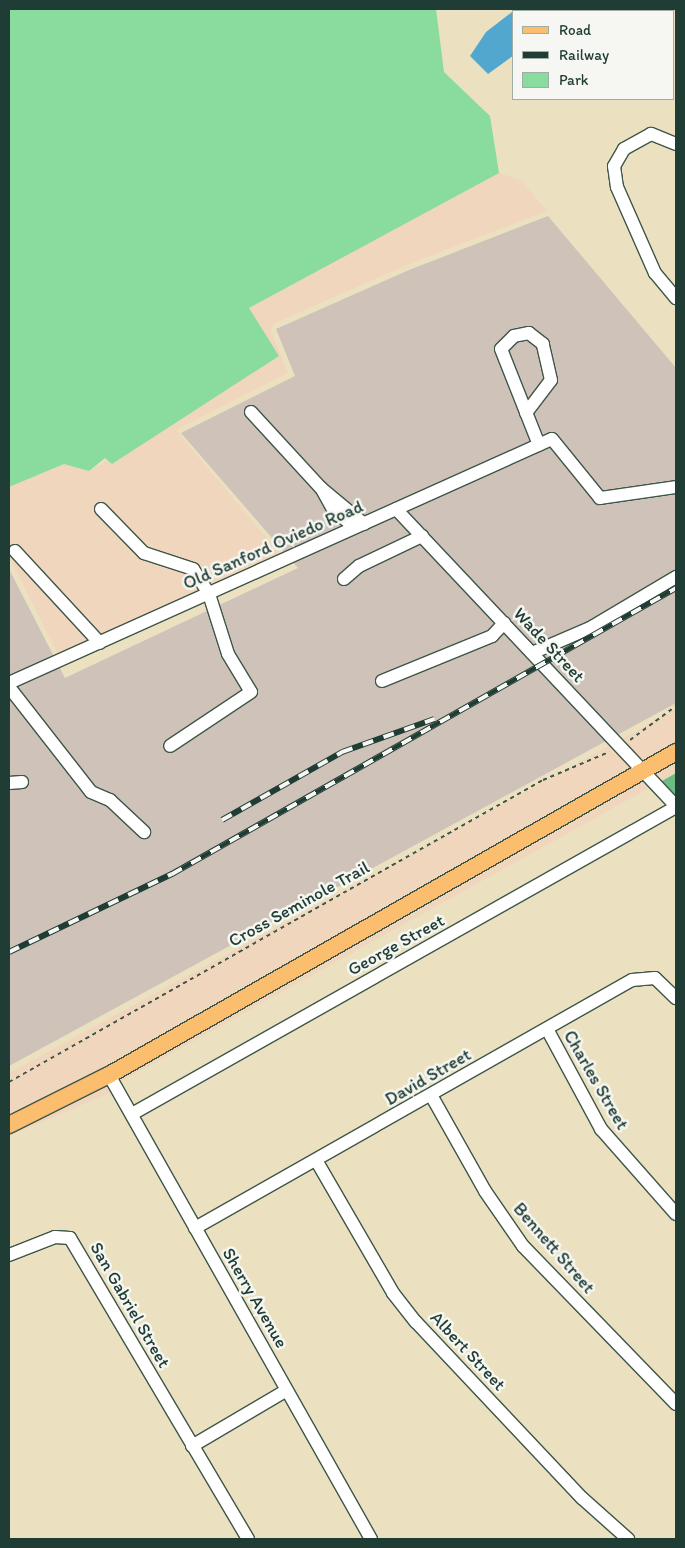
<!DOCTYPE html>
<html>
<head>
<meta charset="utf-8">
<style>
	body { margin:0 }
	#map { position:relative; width:685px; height:1548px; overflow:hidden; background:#ebe1c0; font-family:Itim,sans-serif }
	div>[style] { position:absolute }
	.built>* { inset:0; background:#f0d6bc }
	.industrial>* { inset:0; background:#cec2b9 }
	.green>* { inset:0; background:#89dc9d }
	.forest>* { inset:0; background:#6ebc84 }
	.water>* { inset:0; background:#52a7ce }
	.path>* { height:2px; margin-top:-1px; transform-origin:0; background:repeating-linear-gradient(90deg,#3e5649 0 4px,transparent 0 8px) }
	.roads { filter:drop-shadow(1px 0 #3e5649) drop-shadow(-1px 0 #3e5649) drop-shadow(0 1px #3e5649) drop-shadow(0 -1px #3e5649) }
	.minor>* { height:12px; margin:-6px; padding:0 6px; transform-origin:6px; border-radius:6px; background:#fff }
	.major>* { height:16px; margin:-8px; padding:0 8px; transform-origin:8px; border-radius:8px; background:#fbbd6e }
	.rail>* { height:5.5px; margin-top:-2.75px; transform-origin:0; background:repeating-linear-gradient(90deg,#f6f6f2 0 11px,#1f3d34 0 22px); box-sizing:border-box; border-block:1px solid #1f3d34 }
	span { translate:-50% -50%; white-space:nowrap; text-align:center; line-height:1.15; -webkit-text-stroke:5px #f6f6f2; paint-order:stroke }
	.street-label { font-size:18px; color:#1f3d34 }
	.frame { position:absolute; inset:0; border:10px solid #1f3d34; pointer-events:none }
	.legend { position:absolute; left:512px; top:10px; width:162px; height:90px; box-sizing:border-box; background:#f6f6f2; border:1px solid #a0aca6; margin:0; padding:6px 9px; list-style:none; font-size:15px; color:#1f3d34 }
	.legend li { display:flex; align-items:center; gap:10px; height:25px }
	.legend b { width:25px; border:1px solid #a0aca6 }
</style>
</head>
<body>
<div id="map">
	<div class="built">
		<div style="clip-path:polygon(498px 172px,522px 181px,547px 211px,407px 265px,273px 324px,271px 331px,288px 373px,176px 430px,280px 554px,58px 654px,9px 557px,9px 487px,64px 464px,89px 471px,278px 356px,249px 308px)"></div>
		<div style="clip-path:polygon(676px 709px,676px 744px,644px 762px,622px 739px)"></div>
		<div style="clip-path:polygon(611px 745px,633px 768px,106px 1069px,9px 1118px,9px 1073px)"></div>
		<div style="clip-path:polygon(676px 760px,676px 773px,662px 781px,653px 773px)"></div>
		<div style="clip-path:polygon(643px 779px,651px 787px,120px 1082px,118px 1077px)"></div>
		<div style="clip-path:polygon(107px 1083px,112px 1092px,9px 1136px,9px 1133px)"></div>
	</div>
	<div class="industrial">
		<div style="clip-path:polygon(548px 216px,676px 368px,676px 703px,9px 1066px,9px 569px,65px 678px,298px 568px,181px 433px,295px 376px,276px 329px,409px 270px)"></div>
	</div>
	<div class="green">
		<div style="clip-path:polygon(9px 9px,436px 9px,444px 72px,490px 116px,499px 173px,249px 308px,279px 356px,112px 464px,105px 458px,89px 471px,64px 464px,9px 487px)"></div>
	</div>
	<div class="forest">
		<div style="clip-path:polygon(676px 773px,676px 797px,662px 781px)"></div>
	</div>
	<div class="water">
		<div style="clip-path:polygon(516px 9px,627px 9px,514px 11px,514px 55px,488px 74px,470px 56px,486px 32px)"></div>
	</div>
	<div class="path">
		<div style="left:630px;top:740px;width:57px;rotate:-36.5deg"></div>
		<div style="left:9px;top:1082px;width:613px;rotate:-29.49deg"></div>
		<div style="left:543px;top:780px;width:72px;rotate:-23deg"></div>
	</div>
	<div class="roads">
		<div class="minor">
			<div style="left:676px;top:144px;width:27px;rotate:-158deg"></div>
			<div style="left:651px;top:134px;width:31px;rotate:151deg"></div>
			<div style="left:624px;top:149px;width:20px;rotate:120deg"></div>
			<div style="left:614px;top:166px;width:21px;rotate:82deg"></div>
			<div style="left:617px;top:187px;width:94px;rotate:66.2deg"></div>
			<div style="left:655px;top:273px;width:33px;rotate:50deg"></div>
			<div style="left:251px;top:412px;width:103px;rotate:47.4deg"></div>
			<div style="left:526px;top:413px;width:41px;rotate:-52.9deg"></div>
			<div style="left:551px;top:380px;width:37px;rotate:-103deg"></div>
			<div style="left:543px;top:344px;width:18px;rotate:-142deg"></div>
			<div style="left:529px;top:333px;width:15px;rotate:169deg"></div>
			<div style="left:514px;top:336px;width:18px;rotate:135deg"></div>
			<div style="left:501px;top:349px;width:103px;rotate:68.4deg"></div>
			<div style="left:101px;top:509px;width:62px;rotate:45.7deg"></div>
			<div style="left:144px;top:553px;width:52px;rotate:18.1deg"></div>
			<div style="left:193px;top:569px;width:30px;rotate:57deg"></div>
			<div style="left:209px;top:594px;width:63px;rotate:72.4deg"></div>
			<div style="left:228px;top:654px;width:44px;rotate:58.8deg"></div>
			<div style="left:251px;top:692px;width:97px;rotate:146.3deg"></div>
			<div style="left:396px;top:509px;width:408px;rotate:46.7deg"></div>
			<div style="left:355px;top:527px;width:26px;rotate:-143deg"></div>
			<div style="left:334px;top:511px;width:26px;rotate:-119deg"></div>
			<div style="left:321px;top:488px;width:56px;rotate:39.9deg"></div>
			<div style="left:15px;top:551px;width:125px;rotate:47.3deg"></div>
			<div style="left:344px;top:579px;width:20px;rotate:-41deg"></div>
			<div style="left:359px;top:566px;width:70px;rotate:-25.5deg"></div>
			<div style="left:532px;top:653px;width:65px;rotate:-23.4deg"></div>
			<div style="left:592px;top:627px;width:98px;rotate:-30.8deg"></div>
			<div style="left:382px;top:681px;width:119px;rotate:-22.2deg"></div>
			<div style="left:492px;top:636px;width:18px;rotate:-47deg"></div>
			<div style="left:9px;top:683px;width:595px;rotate:-24.2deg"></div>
			<div style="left:552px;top:439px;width:76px;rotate:50.9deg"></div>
			<div style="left:600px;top:498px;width:77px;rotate:-8.2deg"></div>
			<div style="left:9px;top:687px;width:133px;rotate:52deg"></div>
			<div style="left:91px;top:792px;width:21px;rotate:23deg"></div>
			<div style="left:110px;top:800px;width:47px;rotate:43.3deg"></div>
			<div style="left:9px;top:783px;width:13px;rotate:-4deg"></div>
			<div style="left:547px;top:1029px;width:114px;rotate:61.6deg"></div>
			<div style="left:601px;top:1129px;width:113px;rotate:48.6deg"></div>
			<div style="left:109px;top:1075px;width:533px;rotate:60.55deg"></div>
			<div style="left:431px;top:1095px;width:110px;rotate:60.6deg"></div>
			<div style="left:485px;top:1191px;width:67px;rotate:55.4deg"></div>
			<div style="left:523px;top:1246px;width:220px;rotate:45.9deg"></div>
			<div style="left:132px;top:1114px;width:625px;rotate:-29.44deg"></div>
			<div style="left:316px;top:1160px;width:154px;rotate:59.9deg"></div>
			<div style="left:393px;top:1293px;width:37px;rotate:52deg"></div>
			<div style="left:416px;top:1322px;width:242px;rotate:46.7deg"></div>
			<div style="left:582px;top:1498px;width:62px;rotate:41.7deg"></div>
			<div style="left:195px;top:1228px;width:502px;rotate:-29.58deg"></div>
			<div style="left:632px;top:980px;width:23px;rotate:-5deg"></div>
			<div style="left:655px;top:978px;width:29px;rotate:44deg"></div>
			<div style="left:9px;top:1255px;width:49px;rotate:-21.4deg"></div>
			<div style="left:55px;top:1237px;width:15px;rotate:4deg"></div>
			<div style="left:70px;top:1238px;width:350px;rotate:59.4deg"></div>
			<div style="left:192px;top:1446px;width:110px;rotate:-30.5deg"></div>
		</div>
		<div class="major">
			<div style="left:9px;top:1125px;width:112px;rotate:-26.6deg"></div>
			<div style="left:109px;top:1075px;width:653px;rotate:-29.67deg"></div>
		</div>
	</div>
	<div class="rail">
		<div style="left:222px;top:820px;width:138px;rotate:-29.5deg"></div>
		<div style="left:342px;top:752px;width:98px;rotate:-19.7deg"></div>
		<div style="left:9px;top:952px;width:181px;rotate:-25.6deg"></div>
		<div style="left:172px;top:874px;width:579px;rotate:-29.57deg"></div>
	</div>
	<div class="street-label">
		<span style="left:273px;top:545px;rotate:-24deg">Old Sanford Oviedo Road</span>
		<span style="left:549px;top:645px;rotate:47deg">Wade Street</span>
		<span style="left:299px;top:904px;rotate:-29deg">Cross Seminole Trail</span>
		<span style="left:396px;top:945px;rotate:-29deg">George Street</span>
		<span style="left:428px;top:1077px;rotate:-30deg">David Street</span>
		<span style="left:596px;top:1080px;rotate:60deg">Charles Street</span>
		<span style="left:554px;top:1248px;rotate:49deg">Bennett Street</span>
		<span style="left:255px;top:1298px;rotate:60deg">Sherry Avenue</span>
		<span style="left:130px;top:1305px;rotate:60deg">San Gabriel Street</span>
		<span style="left:468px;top:1351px;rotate:47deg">Albert Street</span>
	</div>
	<div class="frame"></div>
	<ul class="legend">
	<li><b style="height:6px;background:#fbbd6e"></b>Road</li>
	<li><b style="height:6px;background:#1f3d34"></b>Railway</li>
	<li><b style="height:14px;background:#89dc9d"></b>Park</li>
	</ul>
</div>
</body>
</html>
